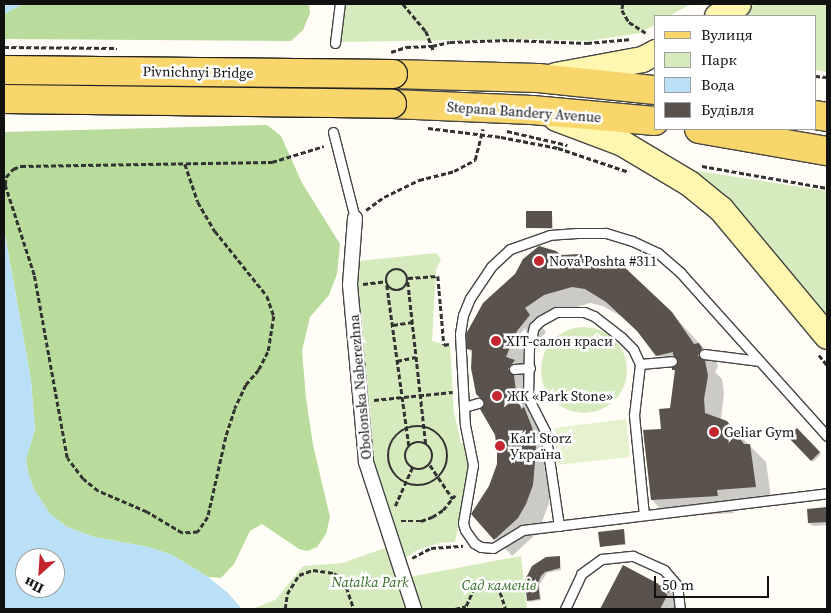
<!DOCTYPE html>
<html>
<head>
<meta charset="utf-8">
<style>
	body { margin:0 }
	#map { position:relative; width:831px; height:613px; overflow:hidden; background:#fffdf5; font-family:"Source Serif 4",serif }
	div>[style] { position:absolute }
	.green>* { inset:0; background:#d5ebbd }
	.round { border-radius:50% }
	.forest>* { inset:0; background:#b9dc9c }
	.pitch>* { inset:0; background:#e6f2cf }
	.water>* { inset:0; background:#b9e0f7 }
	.shadow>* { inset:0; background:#0003 }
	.building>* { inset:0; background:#5a524d }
	.path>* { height:2.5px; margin-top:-1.25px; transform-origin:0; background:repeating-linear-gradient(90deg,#333 0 5px,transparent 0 7.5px) }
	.path>.ring { margin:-1.25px; padding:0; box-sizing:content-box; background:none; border:2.5px solid #333; border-radius:50% }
	.roads { filter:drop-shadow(1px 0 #444) drop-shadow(-1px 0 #444) drop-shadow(0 1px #444) drop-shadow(0 -1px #444) }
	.service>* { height:9px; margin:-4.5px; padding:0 4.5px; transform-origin:4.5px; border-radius:4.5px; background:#fff }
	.pedestrian>* { height:14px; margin:-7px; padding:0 7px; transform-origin:7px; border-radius:7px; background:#fff }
	.secondary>* { height:25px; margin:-12.5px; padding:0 12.5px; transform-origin:12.5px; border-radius:12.5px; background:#fff6b0 }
	.primary>* { height:28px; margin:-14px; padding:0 14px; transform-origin:14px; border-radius:14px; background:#f9d66b }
	.path-bridge>* { height:2.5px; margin-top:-1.25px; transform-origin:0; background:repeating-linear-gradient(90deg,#333 0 5px,transparent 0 7.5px) }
	.bridges { filter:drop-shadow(1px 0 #222) drop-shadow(-1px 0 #222) drop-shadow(0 1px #222) drop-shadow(0 -1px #222) }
	.primary-bridge>* { height:28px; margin:-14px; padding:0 14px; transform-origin:14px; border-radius:14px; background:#f9d66b }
	.dots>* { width:14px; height:14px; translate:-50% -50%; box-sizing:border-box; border:2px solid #fff; border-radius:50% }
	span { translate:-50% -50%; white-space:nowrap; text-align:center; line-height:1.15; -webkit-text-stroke:5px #fff; paint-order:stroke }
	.street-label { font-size:14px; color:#111 }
	.poi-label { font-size:14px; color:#111 }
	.left { translate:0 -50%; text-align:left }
	.park-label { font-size:14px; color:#2f6b1f; font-style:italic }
	.frame { position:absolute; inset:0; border:5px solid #111; pointer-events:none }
	.legend { position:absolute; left:654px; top:15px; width:162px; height:115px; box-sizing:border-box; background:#fff; border:1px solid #a0a0a0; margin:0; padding:6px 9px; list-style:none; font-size:15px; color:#111 }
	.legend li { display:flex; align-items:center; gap:10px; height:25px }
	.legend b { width:25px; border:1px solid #a0a0a0 }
	.north { position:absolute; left:15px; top:548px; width:50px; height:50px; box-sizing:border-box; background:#fff; border:1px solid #a0a0a0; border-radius:50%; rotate:206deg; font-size:14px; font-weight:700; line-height:20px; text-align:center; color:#111 }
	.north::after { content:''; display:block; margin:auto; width:18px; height:22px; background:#c4262e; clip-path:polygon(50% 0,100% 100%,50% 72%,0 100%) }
	.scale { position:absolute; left:654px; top:576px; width:115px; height:22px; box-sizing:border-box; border:2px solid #111; border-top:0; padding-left:6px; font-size:15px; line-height:18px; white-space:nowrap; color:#111; -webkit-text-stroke:4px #fff; paint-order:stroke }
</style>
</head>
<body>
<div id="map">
	<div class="green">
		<div style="clip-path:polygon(345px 4px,691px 4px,669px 16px,655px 16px,655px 25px,640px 33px,588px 41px,526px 39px,339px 42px)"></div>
		<div style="clip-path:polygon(757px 4px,827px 4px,827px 72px,815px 70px,815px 16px,737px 16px)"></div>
		<div style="clip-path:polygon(691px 170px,827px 191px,827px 317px,725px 198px)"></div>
		<div style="clip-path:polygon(436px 253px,441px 259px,436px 270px,432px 341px,450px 346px,454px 413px,461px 443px,467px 443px,471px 466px,455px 542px,440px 543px,417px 550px,404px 559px,370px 461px,352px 281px,359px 261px)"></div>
		<div class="round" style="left:541px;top:327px;width:86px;height:86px"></div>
		<div style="clip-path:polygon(388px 547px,411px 609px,252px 609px,275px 600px,303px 566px,342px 563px)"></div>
		<div style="clip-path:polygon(521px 556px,527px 609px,421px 609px,409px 577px)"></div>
	</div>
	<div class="forest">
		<div style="clip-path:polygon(23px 4px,309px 4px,310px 13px,303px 30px,291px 41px,4px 39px,4px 14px)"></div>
		<div style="clip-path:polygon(267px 125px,281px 136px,302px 183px,340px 244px,337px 274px,329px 295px,310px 317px,302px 351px,306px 398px,313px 445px,330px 517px,326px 534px,317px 547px,308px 551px,299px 549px,262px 524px,250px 531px,234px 564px,221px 578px,208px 577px,172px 555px,148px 547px,94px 537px,67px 527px,50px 514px,34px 489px,28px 473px,26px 459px,35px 430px,31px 380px,4px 229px,4px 132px)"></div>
	</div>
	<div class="pitch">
		<div style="clip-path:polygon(626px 419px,630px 457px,557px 465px,554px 428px)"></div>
	</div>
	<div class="water">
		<div style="clip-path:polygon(4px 4px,23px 4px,4px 14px)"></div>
		<div style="clip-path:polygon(evenodd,4px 229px,31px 380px,35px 430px,26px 459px,28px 472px,34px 489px,50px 514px,67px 527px,94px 537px,148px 547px,172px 555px,208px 577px,228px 593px,242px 609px,4px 609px,4px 229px,25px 558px,55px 558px,55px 588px,25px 588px,25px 558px)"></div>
	</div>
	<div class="shadow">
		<div style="clip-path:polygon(552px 212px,553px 229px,528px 228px)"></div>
		<div style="clip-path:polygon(524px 260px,671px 313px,716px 361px,718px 366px,715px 372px,722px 379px,724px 393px,721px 420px,726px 422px,766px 462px,772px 504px,733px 507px,734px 513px,669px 517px,652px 500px,663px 430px,671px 409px,676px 372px,657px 355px,641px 334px,624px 318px,603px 306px,590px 303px,561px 312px,540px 325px,546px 332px,534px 348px,524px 371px,531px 377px,524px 387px,530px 393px,532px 410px,529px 414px,541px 426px,552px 479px,549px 503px,542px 522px,535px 535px,512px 556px,473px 514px,490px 487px,498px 464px,496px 435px,484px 403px,477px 396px,472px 368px,473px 354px,468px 349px)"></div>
		<div style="clip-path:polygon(797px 429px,821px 454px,813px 462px,789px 437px)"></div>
		<div style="clip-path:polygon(827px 508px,827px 525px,813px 526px,809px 523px,808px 510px)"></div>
		<div style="clip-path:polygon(624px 530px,626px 545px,601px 546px)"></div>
		<div style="clip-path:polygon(560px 557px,561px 570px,547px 573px,539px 585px,541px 600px,530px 602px,526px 580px)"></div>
		<div style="clip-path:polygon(624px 567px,670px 591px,687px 609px,601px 609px)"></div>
	</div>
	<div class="building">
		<div style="clip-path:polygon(526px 211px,552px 211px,552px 228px,526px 228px)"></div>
		<div style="clip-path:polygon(539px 246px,556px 251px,561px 255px,580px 254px,619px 262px,672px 312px,694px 344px,699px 343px,702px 348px,698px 356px,705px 360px,708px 376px,704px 399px,705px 413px,727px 421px,744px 444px,750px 444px,756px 487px,717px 490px,718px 496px,651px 500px,643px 430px,661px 429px,659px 409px,670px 408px,675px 370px,672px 370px,672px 367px,677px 364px,678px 360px,673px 355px,673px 352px,656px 356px,637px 331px,606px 302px,585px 289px,572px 287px,544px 295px,525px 308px,530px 315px,517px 331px,506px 357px,515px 360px,508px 369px,514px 375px,516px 392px,512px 398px,514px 403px,520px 404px,521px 409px,524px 407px,532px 427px,536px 446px,535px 462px,533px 485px,526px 504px,518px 518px,494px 540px,471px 514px,489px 486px,497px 464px,497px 451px,495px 435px,480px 409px,484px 401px,476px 394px,471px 368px,472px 350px,467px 349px,466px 334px,483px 303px,515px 274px,523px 259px)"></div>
		<div style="clip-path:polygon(797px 428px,820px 452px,811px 461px,788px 437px)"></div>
		<div style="clip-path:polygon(827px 507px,827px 522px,808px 523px,807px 509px)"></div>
		<div style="clip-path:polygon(624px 529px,625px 544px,600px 547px,598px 532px)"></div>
		<div style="clip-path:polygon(560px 556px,560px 568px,545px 572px,541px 576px,538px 583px,540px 599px,527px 601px,525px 580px,532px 566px,546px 557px)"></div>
		<div style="clip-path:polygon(623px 565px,670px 590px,660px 609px,600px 609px)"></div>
	</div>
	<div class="path">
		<div style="left:403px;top:4px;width:35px;rotate:50deg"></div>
		<div style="left:426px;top:31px;width:22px;rotate:69deg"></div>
		<div style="left:623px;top:4px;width:6px;rotate:99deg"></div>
		<div style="left:622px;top:10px;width:14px;rotate:60deg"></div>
		<div style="left:629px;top:22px;width:20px;rotate:33deg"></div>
		<div style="left:391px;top:52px;width:16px;rotate:-18deg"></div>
		<div style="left:406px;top:47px;width:26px;rotate:-2deg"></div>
		<div style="left:432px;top:46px;width:18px;rotate:-13deg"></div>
		<div style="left:450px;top:42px;width:59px;rotate:-1.9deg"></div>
		<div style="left:509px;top:40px;width:78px;rotate:2.2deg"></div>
		<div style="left:587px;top:43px;width:45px;rotate:-5.1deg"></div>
		<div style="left:815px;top:76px;width:12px;rotate:5deg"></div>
		<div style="left:428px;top:128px;width:74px;rotate:7deg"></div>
		<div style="left:501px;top:137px;width:58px;rotate:10.9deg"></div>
		<div style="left:558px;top:148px;width:75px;rotate:18.7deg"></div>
		<div style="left:507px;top:131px;width:62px;rotate:13.1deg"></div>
		<div style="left:185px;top:164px;width:40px;rotate:71.1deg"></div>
		<div style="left:198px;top:202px;width:34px;rotate:60deg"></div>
		<div style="left:215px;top:231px;width:83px;rotate:51.3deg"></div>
		<div style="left:267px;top:296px;width:21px;rotate:71deg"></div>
		<div style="left:274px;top:316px;width:36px;rotate:99deg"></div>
		<div style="left:268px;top:352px;width:20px;rotate:117deg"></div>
		<div style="left:259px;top:370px;width:20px;rotate:131deg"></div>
		<div style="left:246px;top:385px;width:26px;rotate:115deg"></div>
		<div style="left:235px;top:409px;width:29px;rotate:108deg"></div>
		<div style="left:226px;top:437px;width:82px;rotate:102.7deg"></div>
		<div style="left:208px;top:517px;width:18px;rotate:124deg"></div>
		<div style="left:198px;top:532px;width:16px;rotate:176deg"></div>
		<div style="left:182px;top:533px;width:41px;rotate:-149deg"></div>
		<div style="left:147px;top:512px;width:53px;rotate:-156.8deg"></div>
		<div style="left:98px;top:491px;width:19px;rotate:-141deg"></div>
		<div style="left:83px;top:479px;width:26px;rotate:-127deg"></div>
		<div style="left:67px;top:458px;width:186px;rotate:-100.2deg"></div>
		<div style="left:34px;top:275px;width:95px;rotate:-107.9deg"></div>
		<div style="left:5px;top:185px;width:8px;rotate:-83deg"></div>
		<div style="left:6px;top:177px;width:11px;rotate:-49deg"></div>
		<div style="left:13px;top:169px;width:9px;rotate:-21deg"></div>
		<div style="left:21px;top:166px;width:251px;rotate:-0.9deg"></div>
		<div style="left:272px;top:162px;width:54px;rotate:-17.1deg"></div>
		<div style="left:702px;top:166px;width:127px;rotate:10deg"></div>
		<div style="left:366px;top:210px;width:22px;rotate:-36deg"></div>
		<div style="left:384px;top:197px;width:39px;rotate:-26deg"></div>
		<div style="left:419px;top:180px;width:36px;rotate:-14deg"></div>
		<div style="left:454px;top:171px;width:24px;rotate:-28deg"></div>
		<div style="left:475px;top:160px;width:32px;rotate:-76deg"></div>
		<div class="ring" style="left:386px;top:269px;width:19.5px;height:19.5px"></div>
		<div style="left:408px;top:278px;width:30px;rotate:-4deg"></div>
		<div style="left:438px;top:276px;width:69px;rotate:85deg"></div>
		<div style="left:444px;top:345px;width:5px;rotate:-11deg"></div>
		<div style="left:408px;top:282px;width:163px;rotate:83.7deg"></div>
		<div style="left:363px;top:284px;width:23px;rotate:-7deg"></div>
		<div style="left:387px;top:285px;width:162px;rotate:82.2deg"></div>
		<div style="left:393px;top:325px;width:20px;rotate:-9deg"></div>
		<div style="left:819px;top:355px;width:13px;rotate:51deg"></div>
		<div style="left:397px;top:361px;width:19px;rotate:-12deg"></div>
		<div style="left:374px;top:400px;width:79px;rotate:-5.8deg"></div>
		<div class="ring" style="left:388px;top:426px;width:57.5px;height:57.5px"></div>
		<div class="ring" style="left:405px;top:442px;width:25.5px;height:25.5px"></div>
		<div style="left:430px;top:465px;width:41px;rotate:55.9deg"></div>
		<div style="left:395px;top:506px;width:42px;rotate:-65.9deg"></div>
		<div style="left:401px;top:521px;width:20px"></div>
		<div style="left:421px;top:521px;width:12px;rotate:-20deg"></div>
		<div style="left:432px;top:517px;width:13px;rotate:-32deg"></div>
		<div style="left:443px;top:510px;width:19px;rotate:-51deg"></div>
		<div style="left:412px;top:558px;width:21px;rotate:-28deg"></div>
		<div style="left:431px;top:548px;width:32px;rotate:-4deg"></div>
		<div style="left:285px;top:609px;width:15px;rotate:-82deg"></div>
		<div style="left:287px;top:594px;width:22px;rotate:-58deg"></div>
		<div style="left:299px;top:575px;width:15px;rotate:-20deg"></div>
		<div style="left:313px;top:570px;width:21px;rotate:8deg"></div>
		<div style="left:334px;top:573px;width:12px;rotate:35deg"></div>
		<div style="left:344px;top:580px;width:31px;rotate:71deg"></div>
		<div style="left:455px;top:609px;width:11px;rotate:-15deg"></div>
		<div style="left:466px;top:606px;width:27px;rotate:-66deg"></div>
		<div style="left:477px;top:581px;width:21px;rotate:11deg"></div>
		<div style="left:498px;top:585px;width:25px;rotate:72deg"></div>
	</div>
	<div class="roads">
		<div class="service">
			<div style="left:335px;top:43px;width:39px;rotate:-83deg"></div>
			<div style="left:333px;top:132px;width:89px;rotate:75.7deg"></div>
			<div style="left:704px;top:354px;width:56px;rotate:7.1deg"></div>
			<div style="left:640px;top:364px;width:51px;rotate:96.7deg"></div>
			<div style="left:634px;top:415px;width:100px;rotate:84.3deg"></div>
			<div style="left:514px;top:369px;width:16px;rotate:-4deg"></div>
			<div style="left:518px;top:398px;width:10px"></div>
			<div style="left:464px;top:407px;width:15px;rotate:-16deg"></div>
			<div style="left:827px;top:436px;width:219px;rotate:-131.9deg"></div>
			<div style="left:681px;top:273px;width:30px;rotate:-139deg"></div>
			<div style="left:658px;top:253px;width:29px;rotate:-155deg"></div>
			<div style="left:632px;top:241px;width:28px;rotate:-163deg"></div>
			<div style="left:605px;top:233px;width:28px;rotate:180deg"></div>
			<div style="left:577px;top:233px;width:27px;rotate:176deg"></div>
			<div style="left:550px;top:235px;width:42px;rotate:160.7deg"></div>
			<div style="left:510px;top:249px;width:26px;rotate:137deg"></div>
			<div style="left:491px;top:267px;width:37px;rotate:124deg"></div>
			<div style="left:470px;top:298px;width:18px;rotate:112deg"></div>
			<div style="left:463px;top:315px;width:19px;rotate:99deg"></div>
			<div style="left:460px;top:334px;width:91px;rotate:86.9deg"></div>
			<div style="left:465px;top:425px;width:41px;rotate:78.7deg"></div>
			<div style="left:473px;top:465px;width:59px;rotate:99.8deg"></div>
			<div style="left:463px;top:523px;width:7px;rotate:74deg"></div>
			<div style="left:465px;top:530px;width:16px;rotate:55deg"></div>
			<div style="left:474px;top:543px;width:8px;rotate:30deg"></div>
			<div style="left:481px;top:547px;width:12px;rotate:5deg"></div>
			<div style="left:493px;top:548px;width:35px;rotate:-31deg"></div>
			<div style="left:523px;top:530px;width:306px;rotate:-6.9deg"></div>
			<div style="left:559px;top:526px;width:96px;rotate:-98.4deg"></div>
			<div style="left:545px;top:431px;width:37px;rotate:-117deg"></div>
			<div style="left:528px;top:398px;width:50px;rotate:-88.9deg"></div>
			<div style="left:529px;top:348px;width:22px;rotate:-77deg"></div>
			<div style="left:534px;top:327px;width:8px;rotate:-45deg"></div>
			<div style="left:540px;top:321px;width:18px;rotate:-29deg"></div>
			<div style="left:556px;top:312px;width:28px"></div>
			<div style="left:584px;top:312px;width:11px;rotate:22deg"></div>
			<div style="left:594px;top:316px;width:36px;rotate:38deg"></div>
			<div style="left:622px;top:338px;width:16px;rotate:45deg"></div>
			<div style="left:633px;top:349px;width:17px;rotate:65deg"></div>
			<div style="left:640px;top:364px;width:32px;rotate:-5deg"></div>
			<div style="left:565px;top:609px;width:38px;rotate:-65deg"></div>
			<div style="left:581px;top:574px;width:26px;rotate:-36deg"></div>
			<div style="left:602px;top:559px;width:31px;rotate:-6deg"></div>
			<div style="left:633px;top:556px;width:34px;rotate:24deg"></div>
			<div style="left:664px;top:570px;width:20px;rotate:49deg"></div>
			<div style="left:677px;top:585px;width:24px;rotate:83deg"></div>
		</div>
		<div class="pedestrian">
			<div style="left:355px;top:218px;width:67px;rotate:94.3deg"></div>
			<div style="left:350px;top:285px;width:178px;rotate:84.8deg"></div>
			<div style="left:366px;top:462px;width:155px;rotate:71.9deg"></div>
		</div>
		<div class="secondary">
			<div style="left:717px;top:16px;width:24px;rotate:-30deg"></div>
			<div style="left:555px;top:75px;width:88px;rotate:-10.4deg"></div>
			<div style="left:642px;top:59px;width:15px;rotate:-28deg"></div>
			<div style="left:556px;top:118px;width:71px;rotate:20.7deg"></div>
			<div style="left:622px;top:143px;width:78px;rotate:30.8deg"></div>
			<div style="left:689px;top:183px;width:41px;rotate:39.1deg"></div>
			<div style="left:721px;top:209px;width:165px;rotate:50.2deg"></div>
		</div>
		<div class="primary">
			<div style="left:393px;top:74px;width:145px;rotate:1.6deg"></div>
			<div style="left:538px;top:78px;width:118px;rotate:5.9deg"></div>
			<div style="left:392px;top:104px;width:140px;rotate:2.5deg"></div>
			<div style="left:532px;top:110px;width:123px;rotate:5.1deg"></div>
			<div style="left:815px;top:115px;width:12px;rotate:9deg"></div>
			<div style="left:699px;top:129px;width:130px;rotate:9.8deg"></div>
		</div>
	</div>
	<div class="path-bridge">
		<div style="left:4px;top:47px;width:113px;rotate:0.5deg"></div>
	</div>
	<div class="bridges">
		<div class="primary-bridge">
			<div style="left:4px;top:70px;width:389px;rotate:0.6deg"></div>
			<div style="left:4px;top:99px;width:388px;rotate:0.7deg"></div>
		</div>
	</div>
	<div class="dots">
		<div style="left:539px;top:261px;background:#c4262e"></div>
		<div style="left:496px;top:341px;background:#c4262e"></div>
		<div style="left:497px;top:396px;background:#c4262e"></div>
		<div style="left:714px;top:432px;background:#c4262e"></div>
		<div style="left:500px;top:446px;background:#c4262e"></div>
	</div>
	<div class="street-label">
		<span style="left:198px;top:72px;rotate:1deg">Pivnichnyi Bridge</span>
		<span style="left:524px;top:112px;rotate:4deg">Stepana Bandery Avenue</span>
		<span style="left:360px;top:387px;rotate:-95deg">Obolonska Naberezhna</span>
	</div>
	<div class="poi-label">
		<span class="left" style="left:549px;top:261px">Nova Poshta #311</span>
		<span class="left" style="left:506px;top:341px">ХІТ-салон краси</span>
		<span class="left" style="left:507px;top:396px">ЖК «Park Stone»</span>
		<span class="left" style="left:724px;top:432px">Geliar Gym</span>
		<span class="left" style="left:510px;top:446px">Karl Storz<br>Україна</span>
	</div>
	<div class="park-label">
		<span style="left:370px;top:582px">Natalka Park</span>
		<span style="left:499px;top:585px">Сад каменів</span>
	</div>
	<div class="frame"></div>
	<ul class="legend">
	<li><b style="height:6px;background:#f9d66b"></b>Вулиця</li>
	<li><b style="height:14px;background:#d5ebbd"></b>Парк</li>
	<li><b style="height:14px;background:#b9e0f7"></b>Вода</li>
	<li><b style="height:14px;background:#5a524d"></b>Будівля</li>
	</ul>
	<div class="north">Пн</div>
	<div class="scale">50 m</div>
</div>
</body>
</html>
